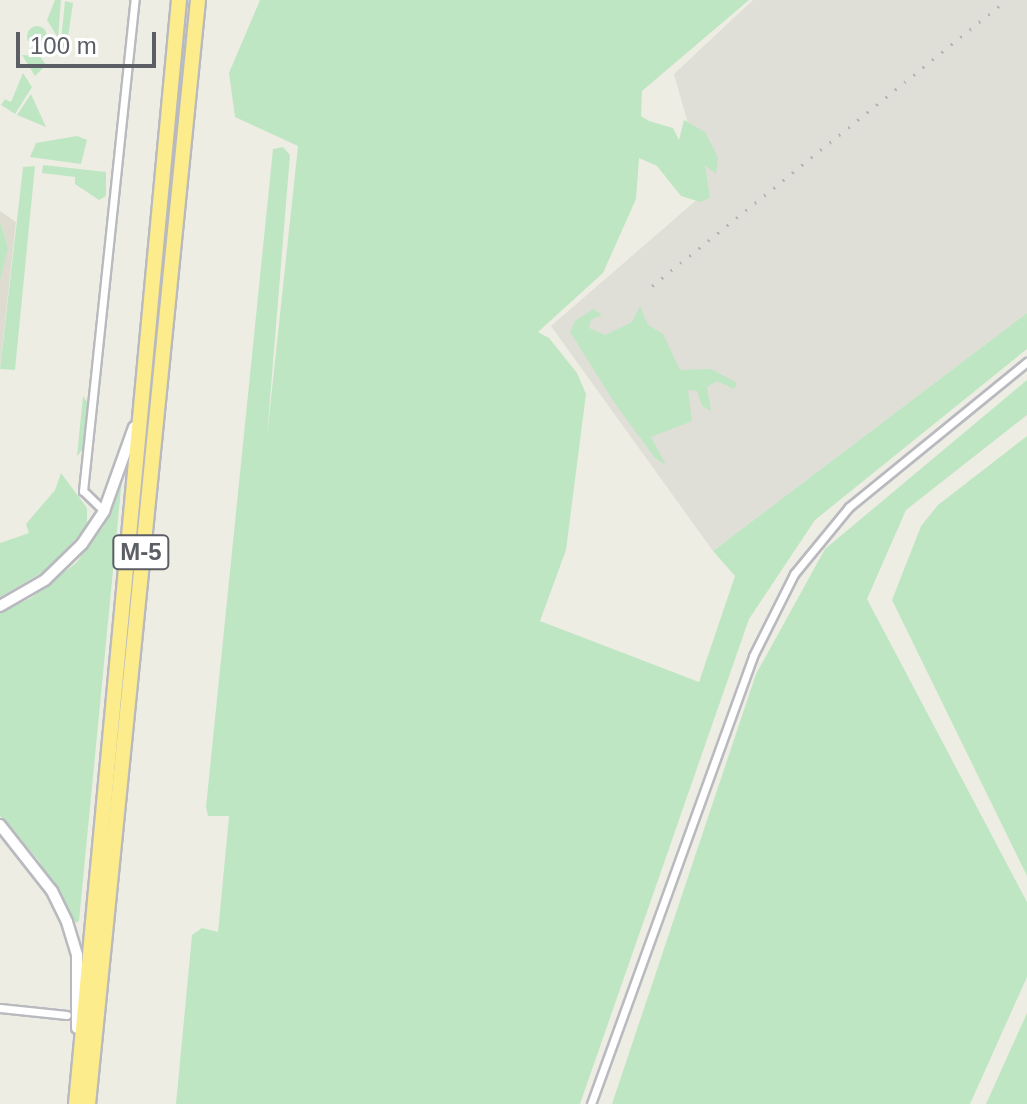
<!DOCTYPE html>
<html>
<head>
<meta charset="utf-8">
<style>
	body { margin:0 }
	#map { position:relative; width:1027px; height:1104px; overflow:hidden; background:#eeede3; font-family:Arial,sans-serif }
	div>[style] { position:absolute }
	.industrial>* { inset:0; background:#dfded7 }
	.education>* { inset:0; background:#dedcd1 }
	.green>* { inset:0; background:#bfe6c3 }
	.round { border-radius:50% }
	.roads { filter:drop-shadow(2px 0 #b8babf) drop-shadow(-2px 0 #b8babf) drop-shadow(0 2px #b8babf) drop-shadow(0 -2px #b8babf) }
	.street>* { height:7px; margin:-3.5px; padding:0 3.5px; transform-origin:3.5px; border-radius:3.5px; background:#fff }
	.secondary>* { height:10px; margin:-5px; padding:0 5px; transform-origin:5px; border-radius:5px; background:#fff }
	.highway>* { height:14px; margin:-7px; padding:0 7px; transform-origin:7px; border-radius:7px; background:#fdec8b }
	.rail>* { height:3px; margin-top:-1.5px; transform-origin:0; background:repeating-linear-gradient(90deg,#b4b5b5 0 2px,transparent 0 12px) }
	span { translate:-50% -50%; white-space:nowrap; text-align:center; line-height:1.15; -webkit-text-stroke:6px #fff; paint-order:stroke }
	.shield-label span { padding:2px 6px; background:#fff; border:2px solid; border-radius:6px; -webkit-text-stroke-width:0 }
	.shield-label { font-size:24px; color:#5b5e64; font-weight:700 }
	.scale { position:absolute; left:16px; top:32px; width:140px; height:36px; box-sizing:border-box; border:4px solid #5b5e64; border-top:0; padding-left:10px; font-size:24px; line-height:28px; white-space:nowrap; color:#5b5e64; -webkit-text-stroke:6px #fff; paint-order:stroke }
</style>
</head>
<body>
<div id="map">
	<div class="industrial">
		<div style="clip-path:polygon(753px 0,1027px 0,1027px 313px,713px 551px,551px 326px,707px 191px,674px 74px)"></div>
	</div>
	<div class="education">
		<div style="clip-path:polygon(0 211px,16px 222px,0 367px)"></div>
	</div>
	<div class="green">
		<div style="clip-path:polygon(55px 0,61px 0,58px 38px,47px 20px)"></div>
		<div style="clip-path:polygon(260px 0,749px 0,642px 91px,641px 116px,649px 121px,673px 128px,679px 140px,684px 120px,705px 132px,718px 157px,716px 174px,705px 165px,710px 198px,700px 202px,681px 196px,657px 166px,639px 158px,636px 199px,603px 273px,538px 332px,549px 338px,577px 373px,586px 394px,566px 550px,540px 621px,699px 682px,735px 576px,713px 551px,1027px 313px,1027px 349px,815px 520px,749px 619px,580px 1104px,176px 1104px,192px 935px,202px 928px,218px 932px,229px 816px,208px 816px,206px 807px,273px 149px,283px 147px,290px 155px,267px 436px,298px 146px,235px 117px,229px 73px)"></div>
		<div style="clip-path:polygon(65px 1px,73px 3px,66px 51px,60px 51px)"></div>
		<div class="round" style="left:27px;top:26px;width:20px;height:20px"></div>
		<div style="clip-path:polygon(22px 55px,40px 56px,46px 65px,35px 76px)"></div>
		<div style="clip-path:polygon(23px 73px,32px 87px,15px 114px,1px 105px,5px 99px,11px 102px)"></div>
		<div style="clip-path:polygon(31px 94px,46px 127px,17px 115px)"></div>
		<div style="clip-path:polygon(77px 136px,87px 140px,81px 164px,30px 157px,36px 143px)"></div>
		<div style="clip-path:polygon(43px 165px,106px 172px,106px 196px,99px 200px,75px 184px,75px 177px,42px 173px)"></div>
		<div style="clip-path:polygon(35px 166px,15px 370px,0 369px,23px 167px)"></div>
		<div style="clip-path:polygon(0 222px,8px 248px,0 280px)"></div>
		<div style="clip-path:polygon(640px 306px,648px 325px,663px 334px,680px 370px,711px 369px,737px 383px,734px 389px,717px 381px,707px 387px,711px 411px,702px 406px,697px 391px,688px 390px,692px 421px,651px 437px,666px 465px,655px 458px,616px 405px,570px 332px,575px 321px,593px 309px,602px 315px,591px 320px,589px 328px,605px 335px,632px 322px)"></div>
		<div style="clip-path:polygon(1027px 380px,1027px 415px,906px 510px,867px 599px,1027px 902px,1027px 977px,970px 1104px,612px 1104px,756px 674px,825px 549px)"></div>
		<div style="clip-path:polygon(83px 396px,89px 405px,85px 447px,77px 456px)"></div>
		<div style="clip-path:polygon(1027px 436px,1027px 876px,892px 600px,921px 526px,938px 505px)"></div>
		<div style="clip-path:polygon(61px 473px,87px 508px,87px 527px,48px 569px,0 597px,0 543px,29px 533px,26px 524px,55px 490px)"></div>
		<div style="clip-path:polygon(122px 478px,79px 921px,76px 923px,39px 861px,0 816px,0 612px,31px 598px,76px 563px,104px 526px)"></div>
		<div style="clip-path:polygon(1027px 1013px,1027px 1104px,986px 1104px)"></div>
	</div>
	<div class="roads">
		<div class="street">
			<div style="left:104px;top:511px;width:29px;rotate:-136deg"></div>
			<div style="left:83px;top:491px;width:494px;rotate:-84deg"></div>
			<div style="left:0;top:1008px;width:67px;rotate:6deg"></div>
			<div style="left:591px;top:1104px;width:476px;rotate:-70.1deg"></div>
			<div style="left:753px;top:656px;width:92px;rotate:-63.4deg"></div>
			<div style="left:794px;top:574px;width:87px;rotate:-50.6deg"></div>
			<div style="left:849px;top:507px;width:230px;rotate:-39.2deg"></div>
		</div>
		<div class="secondary">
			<div style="left:0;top:606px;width:52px;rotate:-30deg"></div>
			<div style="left:45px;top:580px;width:52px;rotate:-44.2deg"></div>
			<div style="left:82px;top:544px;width:40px;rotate:-56deg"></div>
			<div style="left:104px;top:511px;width:89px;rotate:-70.3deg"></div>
			<div style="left:0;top:825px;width:84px;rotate:51.8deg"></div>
			<div style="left:52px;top:891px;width:34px;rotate:64deg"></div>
			<div style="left:67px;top:922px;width:34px;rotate:73deg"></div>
			<div style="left:77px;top:955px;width:73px;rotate:90deg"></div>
		</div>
		<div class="highway">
			<div style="left:76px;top:1104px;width:1109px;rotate:-84.67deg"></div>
			<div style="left:88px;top:1104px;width:1109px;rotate:-84.31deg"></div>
		</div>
	</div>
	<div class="rail">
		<div style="left:652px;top:286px;width:456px;rotate:-38.9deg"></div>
	</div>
	<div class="shield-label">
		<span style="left:141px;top:552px">М-5</span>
	</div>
	<div class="scale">100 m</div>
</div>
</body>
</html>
